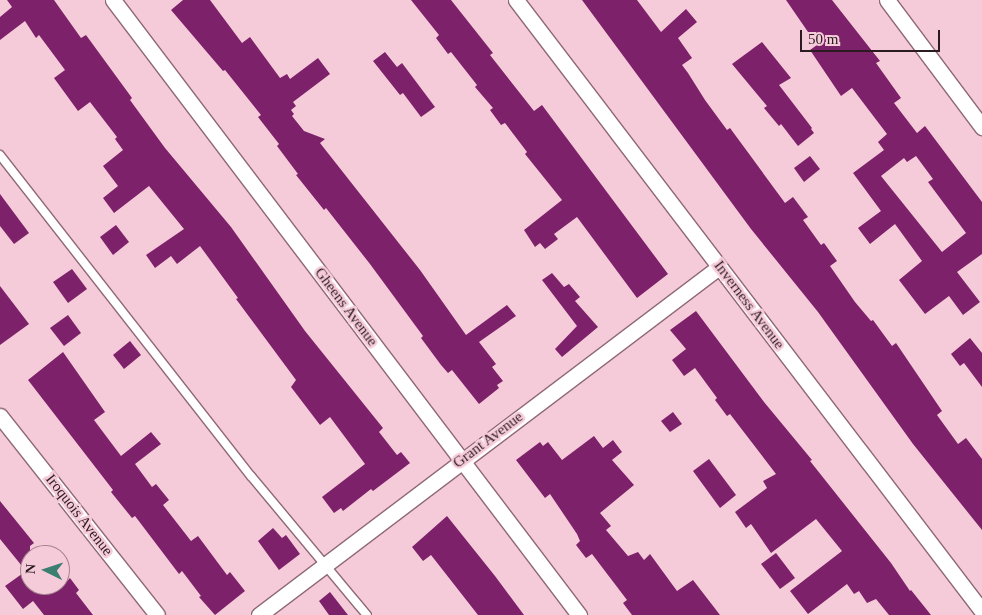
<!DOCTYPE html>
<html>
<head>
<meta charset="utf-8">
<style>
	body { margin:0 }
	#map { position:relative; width:982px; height:615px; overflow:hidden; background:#f6cbd9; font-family:Georgia,serif }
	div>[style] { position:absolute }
	.building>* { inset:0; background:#7d216b }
	.roads { filter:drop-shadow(1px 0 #8f6976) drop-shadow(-1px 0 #8f6976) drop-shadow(0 1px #8f6976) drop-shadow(0 -1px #8f6976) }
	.service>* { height:8px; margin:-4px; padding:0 4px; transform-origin:4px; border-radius:4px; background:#fff }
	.minor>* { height:15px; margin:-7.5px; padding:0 7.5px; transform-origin:7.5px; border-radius:7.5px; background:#fff }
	span { translate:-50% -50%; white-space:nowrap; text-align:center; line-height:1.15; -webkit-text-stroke:5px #f6cbd9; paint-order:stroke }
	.street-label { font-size:15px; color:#2b1b21 }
	.north { position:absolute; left:20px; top:545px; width:50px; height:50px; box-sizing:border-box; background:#f6cbd9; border:1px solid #a5858f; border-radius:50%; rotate:274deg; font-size:14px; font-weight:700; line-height:20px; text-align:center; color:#2b1b21 }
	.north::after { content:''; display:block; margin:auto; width:18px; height:22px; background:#3c7e70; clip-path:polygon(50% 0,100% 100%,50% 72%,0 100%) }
	.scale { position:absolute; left:800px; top:30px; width:140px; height:22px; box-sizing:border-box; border:2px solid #2b1b21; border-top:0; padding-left:6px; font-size:15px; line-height:18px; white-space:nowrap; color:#2b1b21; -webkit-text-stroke:4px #f6cbd9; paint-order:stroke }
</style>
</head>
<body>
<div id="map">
	<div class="building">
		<div style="clip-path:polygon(7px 0,54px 0,81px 38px,86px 35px,132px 98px,130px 100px,165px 148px,231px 227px,305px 331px,383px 428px,379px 432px,397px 455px,401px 452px,410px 463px,373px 491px,371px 489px,343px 511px,341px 508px,334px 513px,322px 497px,365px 464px,330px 417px,320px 425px,291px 387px,296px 380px,236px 299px,238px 298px,200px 246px,177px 264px,171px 256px,155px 268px,146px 255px,184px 229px,149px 186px,114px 213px,103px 198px,118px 186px,103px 166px,123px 150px,115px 139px,117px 137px,90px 102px,78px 111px,54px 78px,65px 70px,39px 35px,36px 38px,25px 21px,0 40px,0 17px,12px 7px)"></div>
		<div style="clip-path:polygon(183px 0,210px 0,242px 43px,250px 37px,280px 78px,287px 74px,290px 79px,318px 58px,330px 74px,293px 102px,296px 106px,291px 110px,294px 114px,292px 116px,304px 131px,325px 139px,320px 143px,420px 270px,466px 335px,507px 305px,516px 316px,479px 342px,496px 364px,492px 367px,503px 381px,497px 385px,499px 388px,479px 404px,452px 370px,448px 373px,441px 365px,421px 338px,423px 336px,370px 264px,326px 208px,324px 210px,296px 175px,298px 174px,277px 146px,279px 144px,258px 117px,261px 115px,225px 70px,223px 71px,171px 10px)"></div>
		<div style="clip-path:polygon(411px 0,451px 0,493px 53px,490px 55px,534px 111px,542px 105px,668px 274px,637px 298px,577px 217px,554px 234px,558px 239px,545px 249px,540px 243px,535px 247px,524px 230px,562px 200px,525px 154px,527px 152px,505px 123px,501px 125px,490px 110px,493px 108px,475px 87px,477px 85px,451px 52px,448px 54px,436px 38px,439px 35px)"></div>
		<div style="clip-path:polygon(582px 0,637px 0,661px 32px,686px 9px,697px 22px,678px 38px,692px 58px,682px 65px,688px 73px,705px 100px,727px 130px,730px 128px,785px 203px,793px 197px,808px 217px,803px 220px,821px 245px,824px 243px,837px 261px,830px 266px,855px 302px,871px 321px,873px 320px,892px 346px,896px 343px,942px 411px,937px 415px,958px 444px,966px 438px,982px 459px,982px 530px,913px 444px,818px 312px,751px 229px)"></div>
		<div style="clip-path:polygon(evenodd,786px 0,832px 0,880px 61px,876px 63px,901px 98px,894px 103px,917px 133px,925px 126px,982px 202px,982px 254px,957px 272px,980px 302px,963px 315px,949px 296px,925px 314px,899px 280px,922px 261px,895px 224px,870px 244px,858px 228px,881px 211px,853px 173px,884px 150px,878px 142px,887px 134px,852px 88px,841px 96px,810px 50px,817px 45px,786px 0,916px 156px,933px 179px,928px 182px,966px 233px,942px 252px,881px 176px,904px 158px,907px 162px,916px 156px)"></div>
		<div style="clip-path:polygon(762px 42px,791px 78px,779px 85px,812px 128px,811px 129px,814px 133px,798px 146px,781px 124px,779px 126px,764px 108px,767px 106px,732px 64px)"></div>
		<div style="clip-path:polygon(385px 52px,397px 67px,402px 63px,435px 107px,421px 117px,403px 93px,400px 95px,373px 61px)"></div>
		<div style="clip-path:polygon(810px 156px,820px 169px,804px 182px,794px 168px)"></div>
		<div style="clip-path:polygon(0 194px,29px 233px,14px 244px,0 226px)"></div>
		<div style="clip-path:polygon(116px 225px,129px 242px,113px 255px,100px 237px)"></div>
		<div style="clip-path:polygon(72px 269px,87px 289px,68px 303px,53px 282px)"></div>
		<div style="clip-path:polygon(552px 273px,564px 287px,569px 284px,580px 297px,575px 301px,598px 327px,562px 357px,555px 349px,577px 326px,542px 280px)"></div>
		<div style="clip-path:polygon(0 286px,29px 324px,0 345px)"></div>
		<div style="clip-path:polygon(696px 311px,764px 402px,812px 460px,810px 461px,891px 563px,910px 591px,911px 590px,931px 615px,889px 615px,876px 599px,867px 603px,859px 591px,854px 594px,847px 584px,808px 614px,790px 591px,842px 551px,816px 519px,771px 553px,751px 524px,746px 528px,735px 512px,767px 488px,763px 481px,776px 474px,730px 414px,727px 416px,715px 400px,717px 398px,695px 368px,684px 376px,672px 360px,686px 349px,670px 330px)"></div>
		<div style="clip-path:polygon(68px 315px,81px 333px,64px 346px,50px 328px)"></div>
		<div style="clip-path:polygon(970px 338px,982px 353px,982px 387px,964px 363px,960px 366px,951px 354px)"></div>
		<div style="clip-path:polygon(130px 341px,141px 355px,124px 369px,113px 355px)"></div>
		<div style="clip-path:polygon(63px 352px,105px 412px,94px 420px,121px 456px,151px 432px,161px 444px,135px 464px,152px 487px,156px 484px,169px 500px,163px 505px,191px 541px,198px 536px,227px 575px,230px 572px,245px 591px,215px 615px,199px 597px,201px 596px,182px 571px,179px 574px,135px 516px,132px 518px,111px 492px,113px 490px,28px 380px)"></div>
		<div style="clip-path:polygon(673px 412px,682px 424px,670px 432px,661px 421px)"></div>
		<div style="clip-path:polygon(594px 436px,603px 448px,613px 440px,622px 452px,612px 460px,634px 485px,600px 513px,611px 526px,606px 530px,628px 556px,638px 552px,644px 560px,650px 554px,677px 591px,693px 580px,720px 615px,632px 615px,623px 603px,627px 600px,592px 554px,586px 558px,576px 545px,580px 541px,577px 534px,550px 494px,545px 498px,516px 460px,540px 442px,543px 446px,548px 442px,562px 460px)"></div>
		<div style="clip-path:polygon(709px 459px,736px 495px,720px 508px,693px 471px)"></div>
		<div style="clip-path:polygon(0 501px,34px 543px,30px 546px,30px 585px,60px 585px,60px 573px,67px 581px,70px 578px,79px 590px,76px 593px,93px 615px,44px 615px,33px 601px,23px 609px,5px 586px,26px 571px,0 539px)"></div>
		<div style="clip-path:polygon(447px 516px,495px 576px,524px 615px,478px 615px,431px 555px,423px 561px,412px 547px)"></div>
		<div style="clip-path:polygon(273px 528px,282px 538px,286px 535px,300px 554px,279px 570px,258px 541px)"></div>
		<div style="clip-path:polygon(776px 553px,795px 578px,780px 589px,761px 564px)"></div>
		<div style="clip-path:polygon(330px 592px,348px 615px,329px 615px,319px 601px)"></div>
	</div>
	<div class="roads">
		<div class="service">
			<div style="left:0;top:155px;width:407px;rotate:52deg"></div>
			<div style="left:251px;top:476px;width:181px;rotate:50.2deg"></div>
		</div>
		<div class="minor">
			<div style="left:113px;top:0;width:772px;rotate:52.85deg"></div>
			<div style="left:516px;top:0;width:768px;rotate:52.67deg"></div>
			<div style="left:887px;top:0;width:159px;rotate:53.2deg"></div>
			<div style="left:0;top:416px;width:253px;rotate:51.7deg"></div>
			<div style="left:259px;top:615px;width:577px;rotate:-37.11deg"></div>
		</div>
	</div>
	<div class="street-label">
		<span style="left:749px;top:305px;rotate:53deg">Inverness Avenue</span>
		<span style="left:346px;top:307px;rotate:53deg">Gheens Avenue</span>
		<span style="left:488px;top:440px;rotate:-37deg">Grant Avenue</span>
		<span style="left:79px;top:515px;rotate:52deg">Iroquois Avenue</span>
	</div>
	<div class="north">N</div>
	<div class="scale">50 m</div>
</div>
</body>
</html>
